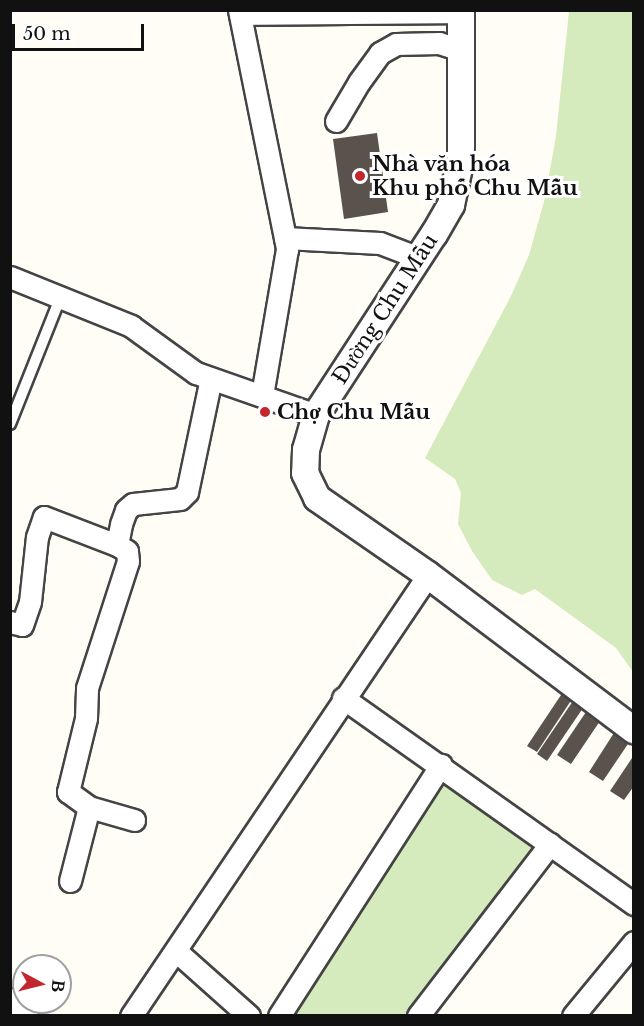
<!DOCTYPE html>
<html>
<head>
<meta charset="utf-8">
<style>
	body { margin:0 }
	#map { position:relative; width:644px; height:1026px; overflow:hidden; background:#fffdf5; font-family:"Libre Baskerville",serif }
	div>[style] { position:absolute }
	.green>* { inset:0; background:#d5ebbd }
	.building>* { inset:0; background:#5a524d }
	.roads { filter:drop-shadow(2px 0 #444) drop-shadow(-2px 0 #444) drop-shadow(0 2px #444) drop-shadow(0 -2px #444) }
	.service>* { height:10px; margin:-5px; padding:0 5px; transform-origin:5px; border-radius:5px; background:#fff }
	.minor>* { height:21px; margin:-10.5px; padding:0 10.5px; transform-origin:10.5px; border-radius:10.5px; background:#fff }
	.tertiary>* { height:26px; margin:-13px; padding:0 13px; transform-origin:13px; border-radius:13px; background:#fff }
	.dots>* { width:16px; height:16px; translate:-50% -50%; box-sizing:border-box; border:3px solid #fff; border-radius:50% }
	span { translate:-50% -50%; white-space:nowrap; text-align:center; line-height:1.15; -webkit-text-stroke:6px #fff; paint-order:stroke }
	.poi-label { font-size:21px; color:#111; font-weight:700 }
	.left { translate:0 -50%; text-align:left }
	.street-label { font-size:21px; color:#111 }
	.frame { position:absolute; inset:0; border:12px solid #111; pointer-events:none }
	.north { position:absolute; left:12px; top:954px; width:60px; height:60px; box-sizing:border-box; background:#fff; border:2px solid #a0a0a0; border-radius:50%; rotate:97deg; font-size:16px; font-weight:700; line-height:24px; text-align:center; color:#111 }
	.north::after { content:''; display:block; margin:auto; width:21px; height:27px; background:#c4262e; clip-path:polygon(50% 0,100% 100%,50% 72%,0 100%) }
	.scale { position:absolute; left:12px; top:24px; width:132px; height:27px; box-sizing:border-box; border:3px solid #111; border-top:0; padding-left:8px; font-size:18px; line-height:21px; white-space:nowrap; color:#111; -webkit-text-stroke:4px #fff; paint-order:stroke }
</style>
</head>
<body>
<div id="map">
	<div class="green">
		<div style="clip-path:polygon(569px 11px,633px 11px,633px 672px,616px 648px,535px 589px,522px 595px,492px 580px,472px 551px,458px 524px,461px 493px,455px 479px,425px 458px,511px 296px,529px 255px,545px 198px,556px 136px)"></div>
		<div style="clip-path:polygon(445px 783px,534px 845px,533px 853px,409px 1015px,292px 1016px,438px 787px)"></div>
	</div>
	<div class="building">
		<div style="clip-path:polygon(377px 133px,388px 212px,344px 219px,333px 139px)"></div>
		<div style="clip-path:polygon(563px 692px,572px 699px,537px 752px,527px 746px)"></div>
		<div style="clip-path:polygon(573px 701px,583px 708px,547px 761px,537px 754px)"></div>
		<div style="clip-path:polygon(588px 709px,602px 718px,571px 764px,557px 755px)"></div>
		<div style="clip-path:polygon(619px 725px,634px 735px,603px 781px,589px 772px)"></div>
		<div style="clip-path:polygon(634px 755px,634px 786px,624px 800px,610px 791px)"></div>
	</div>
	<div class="roads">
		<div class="service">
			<div style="left:10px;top:424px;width:138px;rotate:-68.3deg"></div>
		</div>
		<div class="minor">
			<div style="left:239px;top:10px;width:244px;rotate:78.6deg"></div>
			<div style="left:287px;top:249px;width:149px;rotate:99.7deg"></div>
			<div style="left:240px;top:14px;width:221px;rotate:-0.5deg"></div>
			<div style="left:336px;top:121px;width:45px;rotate:-59.5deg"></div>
			<div style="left:359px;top:82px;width:36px;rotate:-54deg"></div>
			<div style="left:380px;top:53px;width:18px;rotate:-29deg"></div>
			<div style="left:396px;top:44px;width:43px;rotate:-1.3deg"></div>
			<div style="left:439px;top:43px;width:23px;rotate:18deg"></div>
			<div style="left:285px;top:238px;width:95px;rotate:3deg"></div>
			<div style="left:380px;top:243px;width:42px;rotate:21deg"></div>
			<div style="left:10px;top:277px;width:131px;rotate:22deg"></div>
			<div style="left:131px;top:326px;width:80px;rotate:35.9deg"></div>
			<div style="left:196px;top:373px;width:127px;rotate:19.3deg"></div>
			<div style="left:10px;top:622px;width:12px;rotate:14deg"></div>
			<div style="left:22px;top:625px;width:24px;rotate:-71deg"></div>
			<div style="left:30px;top:602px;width:65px;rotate:-83.9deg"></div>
			<div style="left:37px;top:537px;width:21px;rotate:-71deg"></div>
			<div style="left:44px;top:517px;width:78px;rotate:21deg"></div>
			<div style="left:343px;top:698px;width:357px;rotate:35.3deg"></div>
			<div style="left:89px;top:807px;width:47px;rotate:16.1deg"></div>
			<div style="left:70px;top:881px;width:76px;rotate:-75.6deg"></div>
			<div style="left:89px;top:807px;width:26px;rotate:-144deg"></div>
			<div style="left:68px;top:792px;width:76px;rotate:-76.3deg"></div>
			<div style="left:86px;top:718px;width:30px;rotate:-88deg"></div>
			<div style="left:87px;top:688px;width:133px;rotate:-72.1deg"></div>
			<div style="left:128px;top:561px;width:10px;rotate:-96deg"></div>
			<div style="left:127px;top:551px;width:12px;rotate:-149deg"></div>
			<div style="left:117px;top:545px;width:21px;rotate:-79deg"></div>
			<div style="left:121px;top:524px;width:15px;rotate:-70deg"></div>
			<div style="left:126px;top:510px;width:9px;rotate:-41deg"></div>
			<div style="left:133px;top:504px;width:47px;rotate:-6.1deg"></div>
			<div style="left:180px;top:499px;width:10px;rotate:-45deg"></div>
			<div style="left:187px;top:492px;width:116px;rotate:-78.1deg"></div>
			<div style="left:176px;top:951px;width:98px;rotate:41.7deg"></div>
			<div style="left:131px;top:1016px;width:532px;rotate:-56.04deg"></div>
			<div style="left:279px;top:1016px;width:299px;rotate:-57.2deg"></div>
			<div style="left:418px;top:1016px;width:217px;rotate:-52.5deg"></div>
			<div style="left:573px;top:1016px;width:96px;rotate:-50.5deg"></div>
		</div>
		<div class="tertiary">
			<div style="left:461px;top:10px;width:148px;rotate:90deg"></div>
			<div style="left:461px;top:158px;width:48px;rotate:102deg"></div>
			<div style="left:451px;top:205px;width:34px;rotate:120deg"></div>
			<div style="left:434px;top:234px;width:216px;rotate:123.1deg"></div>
			<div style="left:316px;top:415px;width:36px;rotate:106deg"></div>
			<div style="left:306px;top:450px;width:23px;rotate:92deg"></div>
			<div style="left:305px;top:473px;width:28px;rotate:64deg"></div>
			<div style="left:317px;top:498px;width:135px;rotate:34.7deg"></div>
			<div style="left:428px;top:575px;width:258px;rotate:37deg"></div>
			<div style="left:10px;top:1002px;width:21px;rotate:43deg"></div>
		</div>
	</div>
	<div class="dots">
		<div style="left:360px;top:176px;background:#c4262e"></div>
		<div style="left:265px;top:412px;background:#c4262e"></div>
	</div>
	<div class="poi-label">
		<span class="left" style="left:372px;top:176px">Nhà văn hóa<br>Khu phố Chu Mẫu</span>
		<span class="left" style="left:277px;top:412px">Chợ Chu Mẫu</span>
	</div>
	<div class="street-label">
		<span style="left:385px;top:309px;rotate:-57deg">Đường Chu Mẫu</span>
	</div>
	<div class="frame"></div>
	<div class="north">B</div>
	<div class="scale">50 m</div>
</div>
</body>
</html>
